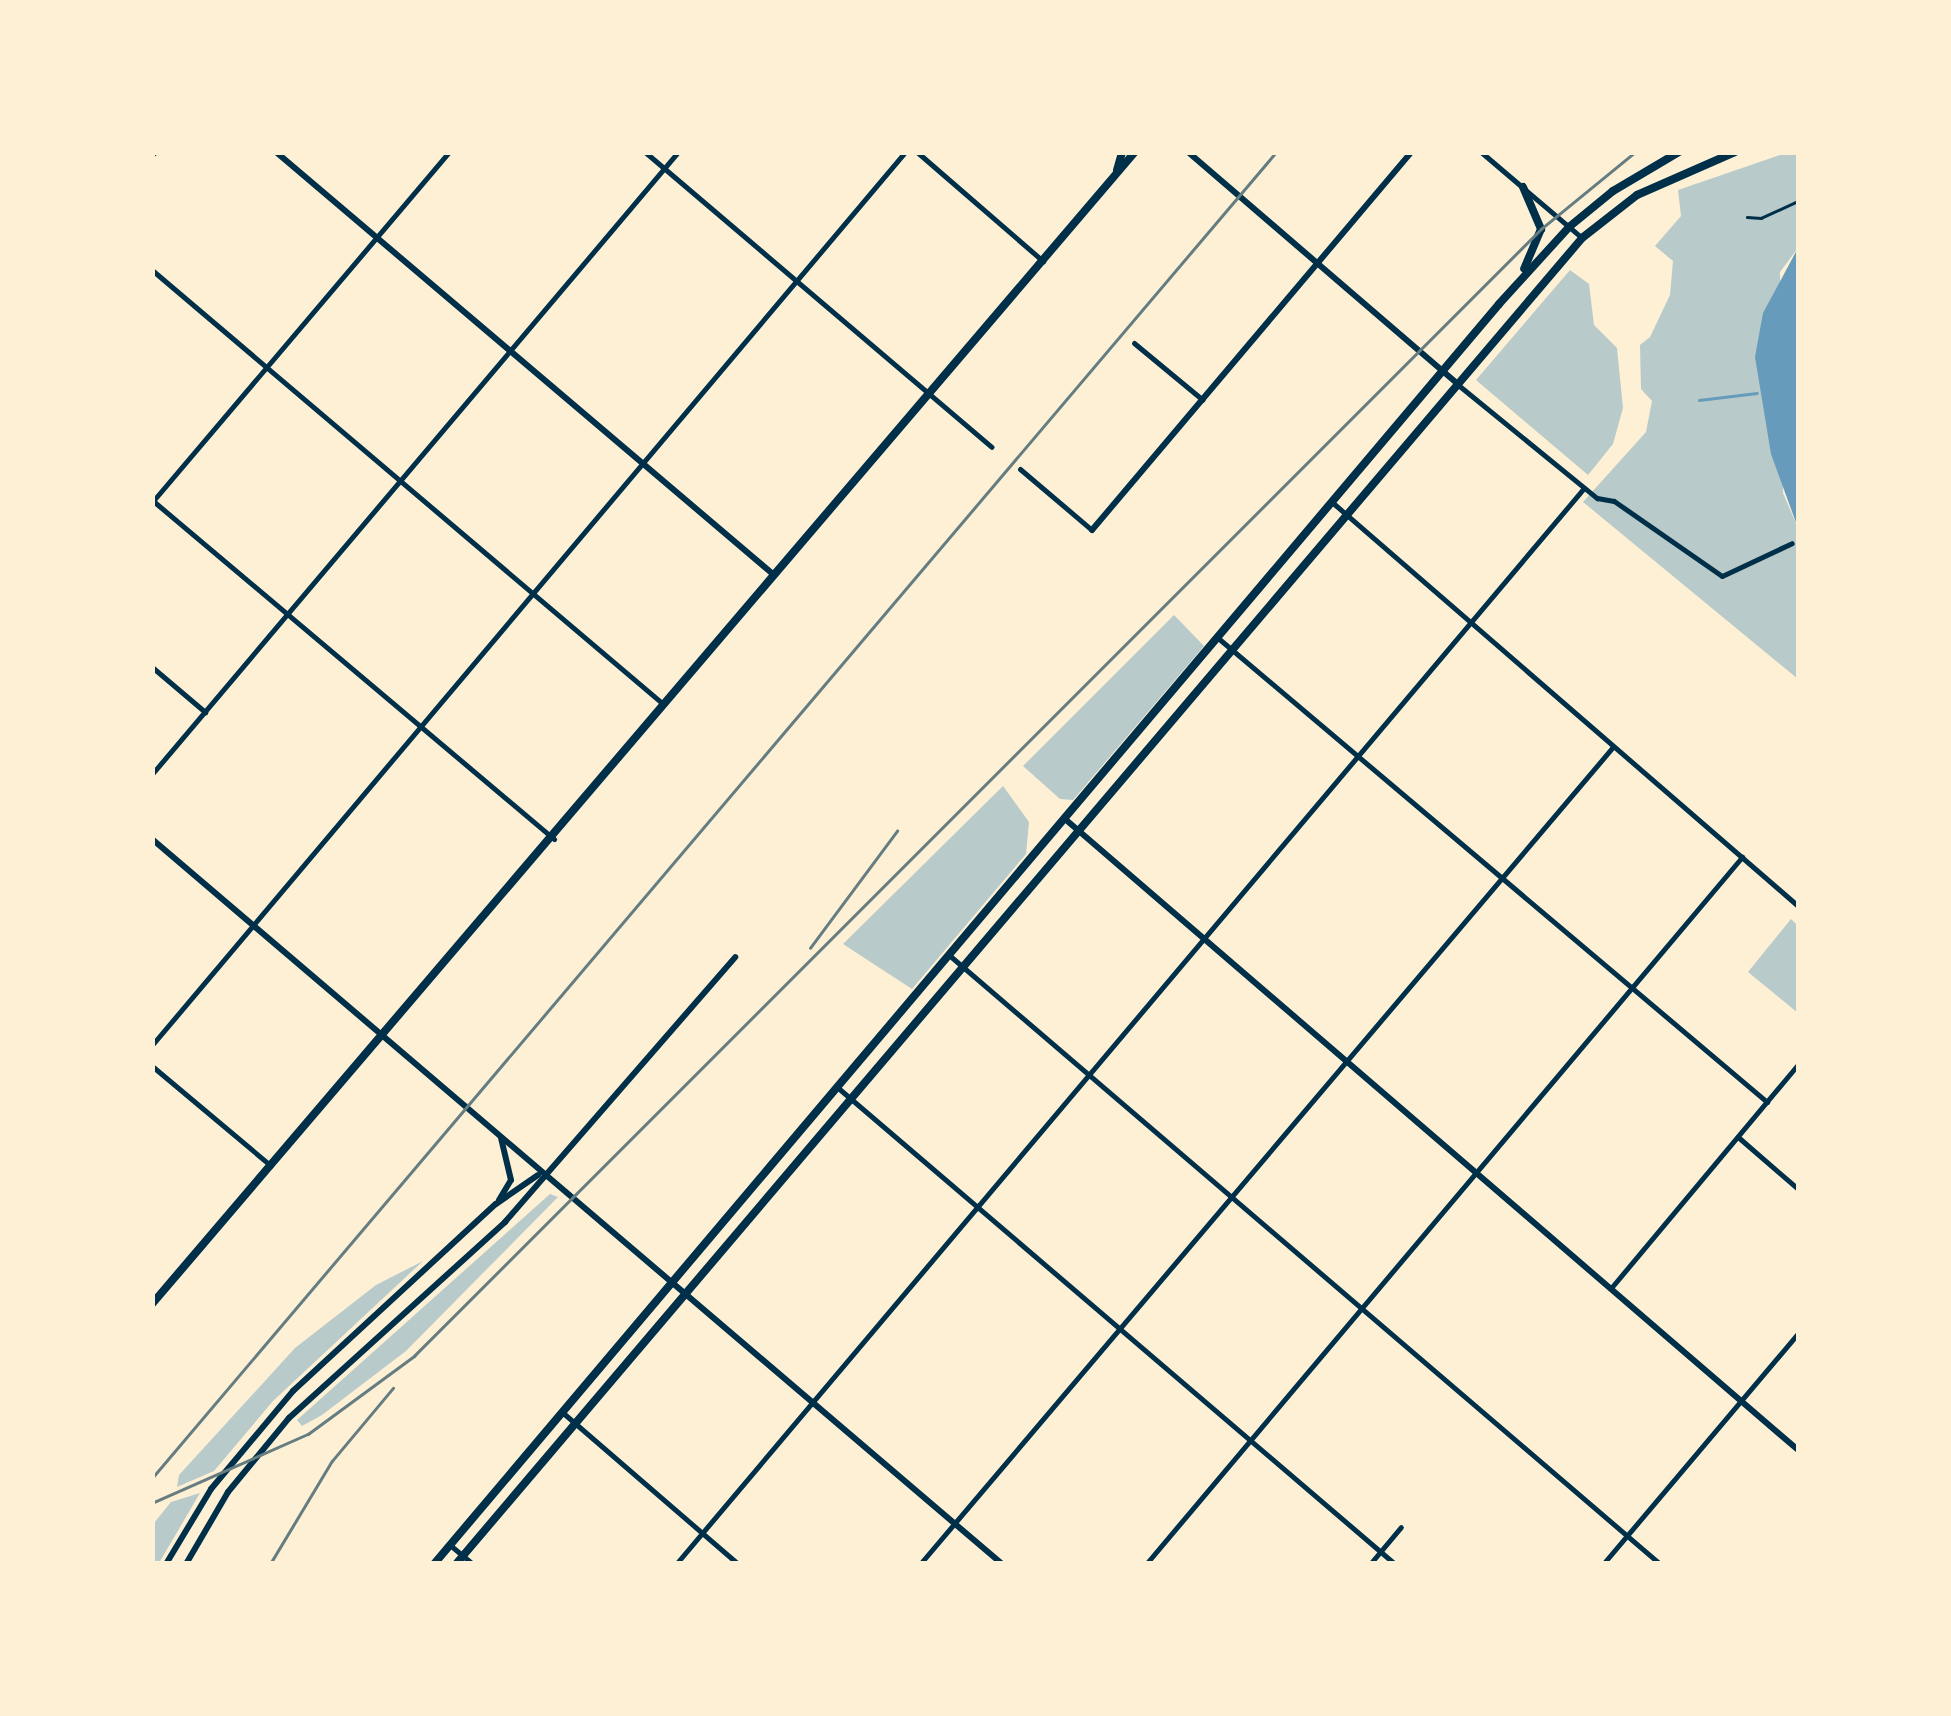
<!DOCTYPE html>
<html>
<head>
<meta charset="utf-8">
<style>
	body { margin:0 }
	#map { position:relative; width:1951px; height:1716px; overflow:hidden; background:#fdf0d5; font-family:"Source Sans 3",sans-serif }
	div>[style] { position:absolute }
	.green>* { inset:0; background:#b9caca }
	.water>* { inset:0; background:#669bbc }
	.stream>* { height:2.5px; margin:-1.25px; padding:0 1.25px; transform-origin:1.25px; border-radius:1.25px; background:#669bbc }
	.service>* { height:2.5px; margin:-1.25px; padding:0 1.25px; transform-origin:1.25px; border-radius:1.25px; background:#003049 }
	.minor>* { height:5px; margin:-2.5px; padding:0 2.5px; transform-origin:2.5px; border-radius:2.5px; background:#003049 }
	.tertiary>* { height:6px; margin:-3px; padding:0 3px; transform-origin:3px; border-radius:3px; background:#003049 }
	.secondary>* { height:8px; margin:-4px; padding:0 4px; transform-origin:4px; border-radius:4px; background:#003049 }
	.primary>* { height:8px; margin:-4px; padding:0 4px; transform-origin:4px; border-radius:4px; background:#003049 }
	.rail>* { height:2.5px; margin:-1.25px; padding:0 1.25px; transform-origin:1.25px; border-radius:1.25px; background:#657d81 }
	span { translate:-50% -50%; white-space:nowrap; text-align:center; line-height:1.15; -webkit-text-stroke:8px #fdf0d5; paint-order:stroke }
	.frame { position:absolute; inset:0; border:155px solid #fdf0d5; pointer-events:none }
</style>
</head>
<body>
<div id="map">
	<div class="green">
		<div style="clip-path:polygon(1786px 153px,1798px 153px,1798px 248px,1780px 272px,1783px 493px,1798px 528px,1798px 679px,1583px 502px,1646px 432px,1652px 401px,1641px 389px,1640px 345px,1650px 337px,1670px 295px,1673px 261px,1655px 246px,1681px 216px,1678px 190px)"></div>
		<div style="clip-path:polygon(1570px 270px,1589px 284px,1594px 325px,1617px 348px,1623px 408px,1613px 444px,1588px 475px,1476px 380px)"></div>
		<div style="clip-path:polygon(1174px 615px,1204px 646px,1073px 800px,1060px 799px,1023px 766px)"></div>
		<div style="clip-path:polygon(1003px 786px,1029px 822px,1026px 854px,912px 989px,843px 944px)"></div>
		<div style="clip-path:polygon(1791px 919px,1798px 926px,1798px 1013px,1748px 972px)"></div>
		<div style="clip-path:polygon(550px 1194px,558px 1197px,406px 1351px,322px 1415px,302px 1426px,297px 1420px)"></div>
		<div style="clip-path:polygon(423px 1261px,273px 1401px,214px 1471px,177px 1487px,179px 1475px,295px 1348px,376px 1285px)"></div>
		<div style="clip-path:polygon(200px 1493px,159px 1563px,153px 1563px,154px 1523px,171px 1502px)"></div>
	</div>
	<div class="water">
		<div style="clip-path:polygon(1798px 248px,1798px 528px,1771px 454px,1755px 357px,1763px 313px)"></div>
	</div>
	<div class="stream">
		<div style="left:1699px;top:400px;width:58px;rotate:-6.9deg"></div>
	</div>
	<div class="service">
		<div style="left:1747px;top:217px;width:14px;rotate:4deg"></div>
		<div style="left:1761px;top:218px;width:41px;rotate:-24.7deg"></div>
	</div>
	<div class="minor">
		<div style="left:645px;top:152px;width:455px;rotate:40.4deg"></div>
		<div style="left:917px;top:152px;width:167px;rotate:40.9deg"></div>
		<div style="left:1481px;top:152px;width:133px;rotate:40.4deg"></div>
		<div style="left:152px;top:155px;width:4px;rotate:-45deg"></div>
		<div style="left:152px;top:270px;width:670px;rotate:40.34deg"></div>
		<div style="left:1134px;top:343px;width:89px;rotate:39.6deg"></div>
		<div style="left:1457px;top:384px;width:181px;rotate:39.2deg"></div>
		<div style="left:1597px;top:498px;width:17px;rotate:10deg"></div>
		<div style="left:1614px;top:501px;width:131px;rotate:34.8deg"></div>
		<div style="left:1722px;top:576px;width:77px;rotate:-25.2deg"></div>
		<div style="left:1020px;top:469px;width:94px;rotate:40.3deg"></div>
		<div style="left:152px;top:500px;width:526px;rotate:40.14deg"></div>
		<div style="left:153px;top:501px;width:458px;rotate:-49.7deg"></div>
		<div style="left:1333px;top:503px;width:615px;rotate:40.91deg"></div>
		<div style="left:1218px;top:638px;width:719px;rotate:40.2deg"></div>
		<div style="left:152px;top:667px;width:70px;rotate:40.3deg"></div>
		<div style="left:152px;top:774px;width:815px;rotate:-49.78deg"></div>
		<div style="left:949px;top:955px;width:936px;rotate:40.58deg"></div>
		<div style="left:152px;top:1045px;width:1168px;rotate:-49.86deg"></div>
		<div style="left:152px;top:1066px;width:155px;rotate:40deg"></div>
		<div style="left:837px;top:1087px;width:734px;rotate:40.53deg"></div>
		<div style="left:1738px;top:1137px;width:79px;rotate:40.9deg"></div>
		<div style="left:1611px;top:1288px;width:292px;rotate:-50.1deg"></div>
		<div style="left:562px;top:1412px;width:233px;rotate:40.8deg"></div>
		<div style="left:450px;top:1545px;width:30px;rotate:40deg"></div>
		<div style="left:676px;top:1564px;width:1408px;rotate:-49.84deg"></div>
		<div style="left:920px;top:1564px;width:1070px;rotate:-49.7deg"></div>
		<div style="left:1146px;top:1564px;width:925px;rotate:-49.87deg"></div>
		<div style="left:1370px;top:1564px;width:48px;rotate:-50deg"></div>
		<div style="left:1603px;top:1564px;width:302px;rotate:-49.8deg"></div>
	</div>
	<div class="tertiary">
		<div style="left:276px;top:152px;width:653px;rotate:40.34deg"></div>
		<div style="left:1188px;top:152px;width:352px;rotate:40.7deg"></div>
		<div style="left:1092px;top:530px;width:495px;rotate:-49.8deg"></div>
		<div style="left:1065px;top:819px;width:967px;rotate:40.72deg"></div>
		<div style="left:152px;top:839px;width:1117px;rotate:40.46deg"></div>
		<div style="left:499px;top:1200px;width:23px;rotate:-59deg"></div>
		<div style="left:511px;top:1180px;width:43px;rotate:-103.4deg"></div>
		<div style="left:166px;top:1564px;width:87px;rotate:-59deg"></div>
		<div style="left:211px;top:1489px;width:128px;rotate:-50.1deg"></div>
		<div style="left:293px;top:1391px;width:276px;rotate:-42.7deg"></div>
		<div style="left:496px;top:1204px;width:51px;rotate:-34.6deg"></div>
		<div style="left:186px;top:1564px;width:83px;rotate:-59.7deg"></div>
		<div style="left:228px;top:1492px;width:96px;rotate:-50.5deg"></div>
		<div style="left:289px;top:1418px;width:292px;rotate:-42.2deg"></div>
		<div style="left:505px;top:1222px;width:351px;rotate:-49deg"></div>
	</div>
	<div class="secondary">
		<div style="left:1523px;top:187px;width:46px;rotate:66.8deg"></div>
		<div style="left:1541px;top:229px;width:43px;rotate:113deg"></div>
		<div style="left:434px;top:1564px;width:1650px;rotate:-49.79deg"></div>
		<div style="left:1499px;top:304px;width:104px;rotate:-47.7deg"></div>
		<div style="left:1569px;top:227px;width:57px;rotate:-39.3deg"></div>
		<div style="left:1613px;top:191px;width:77px;rotate:-30.6deg"></div>
		<div style="left:456px;top:1564px;width:1740px;rotate:-49.66deg"></div>
		<div style="left:1582px;top:238px;width:70px;rotate:-38deg"></div>
		<div style="left:1637px;top:195px;width:107px;rotate:-23.7deg"></div>
	</div>
	<div class="primary">
		<div style="left:1117px;top:170px;width:19px;rotate:-74deg"></div>
		<div style="left:152px;top:1304px;width:1514px;rotate:-49.53deg"></div>
	</div>
	<div class="rail">
		<div style="left:810px;top:948px;width:146px;rotate:-53.4deg"></div>
		<div style="left:152px;top:1478px;width:1738px;rotate:-49.71deg"></div>
		<div style="left:152px;top:1503px;width:171px;rotate:-23.9deg"></div>
		<div style="left:308px;top:1434px;width:132px;rotate:-36.3deg"></div>
		<div style="left:414px;top:1356px;width:1594px;rotate:-45deg"></div>
		<div style="left:1541px;top:229px;width:122px;rotate:-39.3deg"></div>
		<div style="left:270px;top:1564px;width:120px;rotate:-59deg"></div>
		<div style="left:332px;top:1461px;width:95px;rotate:-50.1deg"></div>
	</div>
	<div class="frame"></div>
</div>
</body>
</html>
